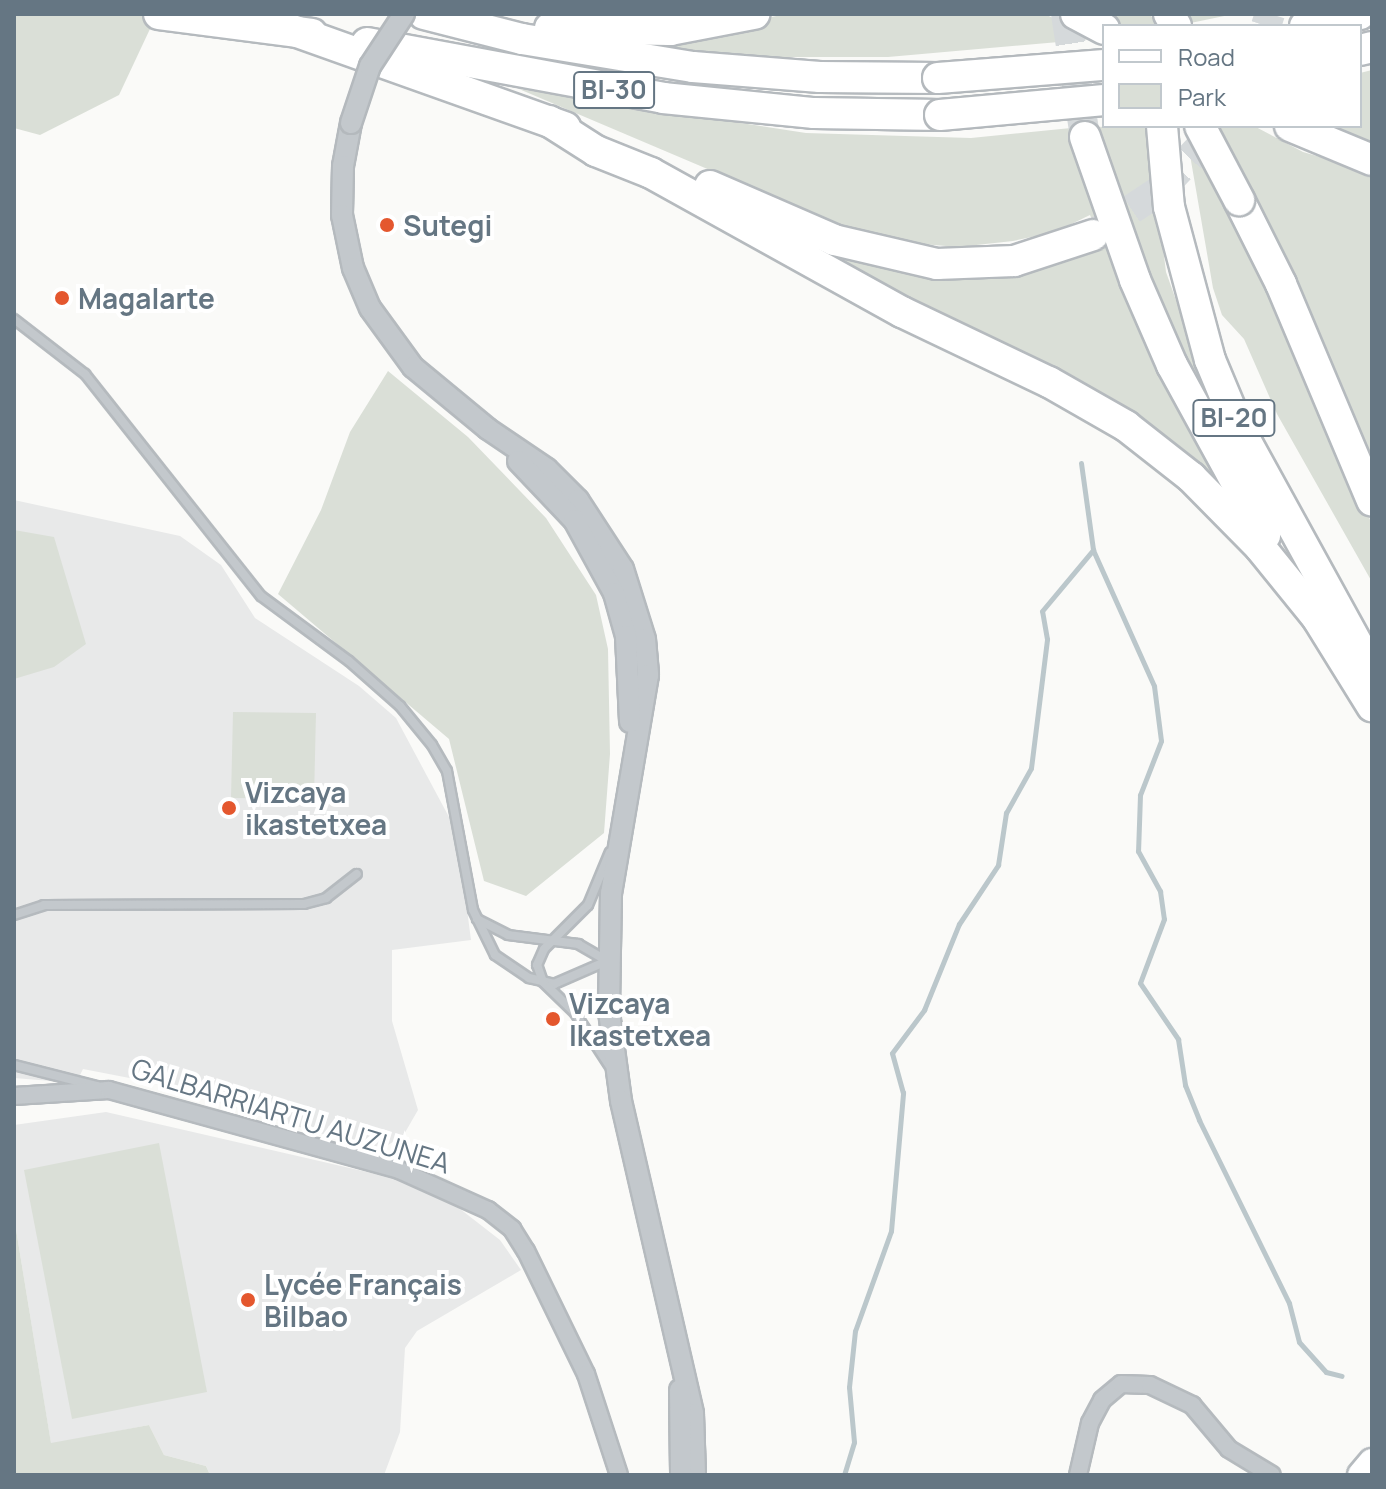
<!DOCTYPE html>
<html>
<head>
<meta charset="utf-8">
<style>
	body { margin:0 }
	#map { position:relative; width:1386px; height:1489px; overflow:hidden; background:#fafaf8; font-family:Manrope,sans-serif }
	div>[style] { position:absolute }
	.built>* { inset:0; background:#e8e9e9 }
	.green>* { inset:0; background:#dadfd7 }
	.stream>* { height:5px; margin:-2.5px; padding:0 2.5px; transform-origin:2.5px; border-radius:2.5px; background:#bbc7cb }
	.motorway-tunnel>* { height:30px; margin-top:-15px; transform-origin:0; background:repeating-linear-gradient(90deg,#d5d9db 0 30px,transparent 0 45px) }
	.roads { filter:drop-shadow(2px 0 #b5babe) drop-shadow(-2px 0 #b5babe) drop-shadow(0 2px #b5babe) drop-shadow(0 -2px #b5babe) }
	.service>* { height:8px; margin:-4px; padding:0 4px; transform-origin:4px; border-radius:4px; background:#c3c8cc }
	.minor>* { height:16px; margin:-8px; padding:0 8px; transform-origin:8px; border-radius:8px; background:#c3c8cc }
	.tertiary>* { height:20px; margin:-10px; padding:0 10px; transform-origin:10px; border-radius:10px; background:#c3c8cc }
	.primary>* { height:26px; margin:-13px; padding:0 13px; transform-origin:13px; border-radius:13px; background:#fff }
	.motorway>* { height:30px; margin:-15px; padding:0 15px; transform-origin:15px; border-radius:15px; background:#fff }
	.bridges { filter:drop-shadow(2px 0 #b4b9bd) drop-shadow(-2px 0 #b4b9bd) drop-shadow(0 2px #b4b9bd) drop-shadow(0 -2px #b4b9bd) }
	.tertiary-bridge>* { height:20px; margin:-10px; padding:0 10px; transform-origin:10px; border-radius:10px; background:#c3c8cc }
	.motorway-bridge>* { height:30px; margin:-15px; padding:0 15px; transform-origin:15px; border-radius:15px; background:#fff }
	.dots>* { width:22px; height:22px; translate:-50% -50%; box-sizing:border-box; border:4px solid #fff; border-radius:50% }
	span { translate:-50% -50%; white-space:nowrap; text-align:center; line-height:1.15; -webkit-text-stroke:8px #fff; paint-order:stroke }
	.shield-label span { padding:2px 6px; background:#fff; border:2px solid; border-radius:6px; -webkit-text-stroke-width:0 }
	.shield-label { font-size:26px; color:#657683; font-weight:700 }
	.poi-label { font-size:28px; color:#657683; font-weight:700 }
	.left { translate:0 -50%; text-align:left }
	.street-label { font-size:28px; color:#657683 }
	.frame { position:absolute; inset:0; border:16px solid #657683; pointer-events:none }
	.legend { position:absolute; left:1102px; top:24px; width:260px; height:104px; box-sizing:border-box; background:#fff; border:2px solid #c1c8cd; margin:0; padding:10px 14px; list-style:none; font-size:24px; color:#657683 }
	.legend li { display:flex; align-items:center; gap:16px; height:40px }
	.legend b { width:40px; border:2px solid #c1c8cd }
</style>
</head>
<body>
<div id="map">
	<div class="built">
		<div style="clip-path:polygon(14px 500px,180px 536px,221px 565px,255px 618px,359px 686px,396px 718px,457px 832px,471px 940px,392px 950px,392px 1021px,418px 1110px,403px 1136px,383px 1148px,353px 1143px,145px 1081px,83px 1069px,76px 1083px,14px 1078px)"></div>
		<div style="clip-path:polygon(106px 1112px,402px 1180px,446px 1198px,500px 1240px,521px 1270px,417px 1331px,405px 1348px,400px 1432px,384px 1475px,210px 1475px,206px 1466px,164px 1455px,149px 1425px,51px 1444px,14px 1217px,14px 1125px)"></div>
	</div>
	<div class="green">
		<div style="clip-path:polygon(14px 14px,157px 14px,119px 95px,40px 135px,14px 128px)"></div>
		<div style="clip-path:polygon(786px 14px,1045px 14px,1093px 39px,888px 57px,747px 57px,642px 44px)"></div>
		<div style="clip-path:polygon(1103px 14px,1150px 14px,1155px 22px,1168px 14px,1234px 14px,1176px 26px,1120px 26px)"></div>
		<div style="clip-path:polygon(1372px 70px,1372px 149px,1311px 126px,1360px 126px,1360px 73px)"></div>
		<div style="clip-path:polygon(519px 89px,806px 133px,971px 138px,1071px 128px,1164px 375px,1224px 491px,779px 243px,989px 276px,1104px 248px,1090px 215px,1055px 232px,1013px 241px,958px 247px,910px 243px,849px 229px)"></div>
		<div style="clip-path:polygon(1148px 126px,1166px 272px,1203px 376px,1304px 579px,1164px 331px,1091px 127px)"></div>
		<div style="clip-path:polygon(1215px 126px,1254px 126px,1303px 152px,1372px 172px,1372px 462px,1241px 167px)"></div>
		<div style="clip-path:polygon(1186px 132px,1216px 180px,1343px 451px,1372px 525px,1372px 582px,1277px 414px,1244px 339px,1222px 315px,1213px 288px)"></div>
		<div style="clip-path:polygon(388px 371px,468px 437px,546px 518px,596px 595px,608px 649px,610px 754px,604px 833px,526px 896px,484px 881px,449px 739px,278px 594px,321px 510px,350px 432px)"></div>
		<div style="clip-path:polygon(14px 530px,54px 537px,86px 644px,54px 667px,14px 679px)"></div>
		<div style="clip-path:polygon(233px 712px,316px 713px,314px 799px,231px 798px)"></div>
		<div style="clip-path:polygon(159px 1143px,207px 1392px,72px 1419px,24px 1170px)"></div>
		<div style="clip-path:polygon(14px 1217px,51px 1443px,149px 1425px,164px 1455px,206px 1466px,210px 1475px,14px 1475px)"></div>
	</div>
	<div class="stream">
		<div style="left:1081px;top:463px;width:88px;rotate:82.1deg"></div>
		<div style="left:1093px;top:550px;width:149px;rotate:65.8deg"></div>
		<div style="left:1154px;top:686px;width:55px;rotate:82.7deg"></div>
		<div style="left:1161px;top:741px;width:58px;rotate:111.3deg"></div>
		<div style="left:1140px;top:795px;width:56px;rotate:92deg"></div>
		<div style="left:1138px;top:851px;width:46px;rotate:61.2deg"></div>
		<div style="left:1160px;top:891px;width:28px;rotate:82deg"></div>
		<div style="left:1164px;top:919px;width:68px;rotate:110.6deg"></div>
		<div style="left:1140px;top:983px;width:68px;rotate:55.8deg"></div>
		<div style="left:1178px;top:1039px;width:47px;rotate:81.3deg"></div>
		<div style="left:1185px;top:1085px;width:38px;rotate:68deg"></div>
		<div style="left:1199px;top:1120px;width:204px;rotate:63.8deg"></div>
		<div style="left:1289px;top:1303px;width:40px;rotate:75.6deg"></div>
		<div style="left:1299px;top:1342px;width:40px;rotate:48deg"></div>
		<div style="left:1326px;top:1372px;width:16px;rotate:14deg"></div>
		<div style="left:844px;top:1475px;width:34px;rotate:-73deg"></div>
		<div style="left:854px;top:1442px;width:55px;rotate:-95.2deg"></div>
		<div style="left:849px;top:1387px;width:56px;rotate:-83.9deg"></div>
		<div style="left:855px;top:1331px;width:106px;rotate:-70.2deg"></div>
		<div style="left:891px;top:1231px;width:139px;rotate:-85deg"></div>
		<div style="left:903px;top:1093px;width:41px;rotate:-105.4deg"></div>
		<div style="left:892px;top:1053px;width:54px;rotate:-53.3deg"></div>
		<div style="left:924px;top:1010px;width:93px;rotate:-67.9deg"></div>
		<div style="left:959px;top:924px;width:71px;rotate:-56.5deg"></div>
		<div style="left:998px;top:865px;width:53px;rotate:-81.3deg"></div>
		<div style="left:1006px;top:813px;width:51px;rotate:-60.9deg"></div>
		<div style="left:1031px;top:768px;width:130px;rotate:-82.9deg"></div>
		<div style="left:1047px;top:639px;width:28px;rotate:-100deg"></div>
		<div style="left:1042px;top:611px;width:80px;rotate:-50.1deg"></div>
	</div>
	<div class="motorway-tunnel">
		<div style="left:1066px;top:14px;width:124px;rotate:81.2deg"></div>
		<div style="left:1266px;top:26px;width:13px;rotate:-72deg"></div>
		<div style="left:1094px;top:234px;width:78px;rotate:-33.5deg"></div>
		<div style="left:1159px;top:191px;width:89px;rotate:-46.8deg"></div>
	</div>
	<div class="roads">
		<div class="service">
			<div style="left:14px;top:319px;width:90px;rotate:37.8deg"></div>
			<div style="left:85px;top:374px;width:283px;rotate:51.6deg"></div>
			<div style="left:261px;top:596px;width:109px;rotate:36.5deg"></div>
			<div style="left:349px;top:661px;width:68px;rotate:41.4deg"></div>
			<div style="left:400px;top:706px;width:50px;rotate:50.6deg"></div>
			<div style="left:432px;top:745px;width:30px;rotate:60deg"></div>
			<div style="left:447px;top:771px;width:141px;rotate:79.4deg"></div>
			<div style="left:473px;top:910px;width:50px;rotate:63.9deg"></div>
			<div style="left:495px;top:955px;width:41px;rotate:34.1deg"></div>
			<div style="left:529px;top:978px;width:26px;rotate:13deg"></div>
			<div style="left:554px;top:984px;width:58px;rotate:-23.5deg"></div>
			<div style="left:14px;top:915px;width:32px;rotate:-18deg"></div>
			<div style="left:44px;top:905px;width:260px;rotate:-0.2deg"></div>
			<div style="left:304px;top:904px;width:23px;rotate:-15deg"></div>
			<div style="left:326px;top:898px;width:39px;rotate:-38deg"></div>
			<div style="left:477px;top:919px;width:35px;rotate:27deg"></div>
			<div style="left:508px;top:935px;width:71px;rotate:7.3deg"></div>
			<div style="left:578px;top:944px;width:32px;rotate:30deg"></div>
			<div style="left:14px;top:1065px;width:86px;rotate:14.2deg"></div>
			<div style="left:609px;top:1065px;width:62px;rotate:-123.2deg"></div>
			<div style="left:575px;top:1013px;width:45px;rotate:-135.9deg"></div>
			<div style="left:543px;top:982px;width:18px;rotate:-109deg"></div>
			<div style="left:537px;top:965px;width:17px;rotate:-66deg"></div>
			<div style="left:544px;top:949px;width:62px;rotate:-45deg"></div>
			<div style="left:588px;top:905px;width:57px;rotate:-67.5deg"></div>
		</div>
		<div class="minor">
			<div style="left:14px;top:1096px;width:95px;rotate:-3.6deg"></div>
			<div style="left:109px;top:1090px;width:301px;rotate:15.4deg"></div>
			<div style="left:399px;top:1170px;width:98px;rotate:24.2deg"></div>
			<div style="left:488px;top:1210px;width:31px;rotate:38deg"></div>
			<div style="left:512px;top:1229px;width:26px;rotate:58deg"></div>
			<div style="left:526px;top:1251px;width:137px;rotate:64deg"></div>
			<div style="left:586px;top:1374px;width:106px;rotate:71.9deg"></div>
			<div style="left:1078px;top:1475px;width:53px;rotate:-77deg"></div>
			<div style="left:1090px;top:1423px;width:26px;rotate:-62deg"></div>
			<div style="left:1102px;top:1400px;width:25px;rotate:-40deg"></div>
			<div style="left:1121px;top:1384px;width:29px;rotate:2deg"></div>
			<div style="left:1150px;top:1385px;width:47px;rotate:25.5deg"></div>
			<div style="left:1192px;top:1405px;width:57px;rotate:49.9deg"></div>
			<div style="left:1229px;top:1449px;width:50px;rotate:31.2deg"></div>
		</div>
		<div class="tertiary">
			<div style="left:351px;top:123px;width:44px;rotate:100.5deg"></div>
			<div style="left:343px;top:166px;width:49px;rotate:91.2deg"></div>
			<div style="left:342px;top:215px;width:54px;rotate:78.3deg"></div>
			<div style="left:353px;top:268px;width:43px;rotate:67deg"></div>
			<div style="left:370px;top:308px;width:73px;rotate:53.9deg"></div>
			<div style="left:413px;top:367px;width:97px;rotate:39.6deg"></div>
			<div style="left:488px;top:429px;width:71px;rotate:34.1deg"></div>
			<div style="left:547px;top:469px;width:44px;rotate:45deg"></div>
			<div style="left:578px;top:500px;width:82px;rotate:56.9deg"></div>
			<div style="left:623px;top:569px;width:73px;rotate:72.6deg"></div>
			<div style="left:645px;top:639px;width:36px;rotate:85deg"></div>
			<div style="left:648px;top:675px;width:221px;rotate:99.6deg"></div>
			<div style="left:611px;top:893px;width:119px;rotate:91deg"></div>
			<div style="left:609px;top:1012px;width:90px;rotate:82.3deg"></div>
			<div style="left:621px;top:1101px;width:321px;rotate:77deg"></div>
			<div style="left:693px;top:1414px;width:61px;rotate:88.1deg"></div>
			<div style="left:518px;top:461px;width:81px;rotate:46.5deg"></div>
			<div style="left:574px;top:520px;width:83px;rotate:61.3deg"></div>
			<div style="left:614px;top:593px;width:45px;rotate:74.4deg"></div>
			<div style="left:626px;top:636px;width:86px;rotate:87.3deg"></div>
			<div style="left:680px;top:1390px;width:85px;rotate:89.3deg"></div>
		</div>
		<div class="primary">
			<div style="left:1361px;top:1475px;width:17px;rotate:-50deg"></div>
		</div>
		<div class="motorway">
			<div style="left:159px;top:14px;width:154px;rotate:7.4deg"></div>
			<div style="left:424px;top:14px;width:101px;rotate:14.3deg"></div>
			<div style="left:522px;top:39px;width:173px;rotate:9.3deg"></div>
			<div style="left:693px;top:67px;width:127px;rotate:4.5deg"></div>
			<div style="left:820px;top:77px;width:118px;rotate:0.5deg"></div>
			<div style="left:1076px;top:14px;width:32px;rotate:28deg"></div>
			<div style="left:1169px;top:14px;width:14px;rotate:60deg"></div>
			<div style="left:1305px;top:26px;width:56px;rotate:-12.3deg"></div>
			<div style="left:550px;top:28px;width:120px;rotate:1deg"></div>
			<div style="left:670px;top:30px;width:86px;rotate:-10.8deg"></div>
			<div style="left:292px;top:30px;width:290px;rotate:19.6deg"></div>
			<div style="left:367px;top:43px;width:301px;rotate:10.5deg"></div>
			<div style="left:663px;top:98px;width:152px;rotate:5.7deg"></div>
			<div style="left:814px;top:113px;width:126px;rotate:0.9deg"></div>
			<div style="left:1360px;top:50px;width:12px;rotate:-14deg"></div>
			<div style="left:549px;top:121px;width:56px;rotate:32.6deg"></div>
			<div style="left:596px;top:151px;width:59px;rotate:21.8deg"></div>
			<div style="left:651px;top:173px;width:287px;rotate:29deg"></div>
			<div style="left:902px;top:312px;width:163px;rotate:25.5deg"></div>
			<div style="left:1049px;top:382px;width:89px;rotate:29.7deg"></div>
			<div style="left:1126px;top:426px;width:83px;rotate:38.1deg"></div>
			<div style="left:1191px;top:477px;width:98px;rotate:45.4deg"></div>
			<div style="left:1260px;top:547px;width:95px;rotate:51deg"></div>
			<div style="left:1162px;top:126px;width:81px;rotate:85.1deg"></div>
			<div style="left:1169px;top:207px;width:158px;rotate:75deg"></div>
			<div style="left:1210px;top:360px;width:73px;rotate:67.3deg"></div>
			<div style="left:1238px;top:427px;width:269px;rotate:61.2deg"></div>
			<div style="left:1290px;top:126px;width:89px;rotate:22.5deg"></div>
			<div style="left:1085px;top:137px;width:151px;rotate:70.7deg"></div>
			<div style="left:1135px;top:280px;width:93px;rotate:66.5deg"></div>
			<div style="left:1172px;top:365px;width:194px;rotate:61.3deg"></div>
			<div style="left:710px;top:186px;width:135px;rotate:23.5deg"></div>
			<div style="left:834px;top:240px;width:106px;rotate:13.1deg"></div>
			<div style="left:937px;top:264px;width:77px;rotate:-2.2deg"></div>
			<div style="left:1014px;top:261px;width:83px;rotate:-18.2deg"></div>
			<div style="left:1239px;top:200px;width:94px;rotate:63.4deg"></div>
			<div style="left:1281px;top:284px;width:235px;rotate:67.2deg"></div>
			<div style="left:1310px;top:606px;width:118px;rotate:58.2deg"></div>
		</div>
	</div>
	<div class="bridges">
		<div class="tertiary-bridge">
			<div style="left:351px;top:123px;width:60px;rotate:-71.6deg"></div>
			<div style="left:370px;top:66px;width:62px;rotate:-56.8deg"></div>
		</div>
		<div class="motorway-bridge">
			<div style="left:938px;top:78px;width:167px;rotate:-4.5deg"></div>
			<div style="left:940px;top:115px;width:165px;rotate:-5.2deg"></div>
			<div style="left:1200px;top:126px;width:84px;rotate:62.2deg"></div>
		</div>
	</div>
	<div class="dots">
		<div style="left:387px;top:225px;background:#e4572e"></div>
		<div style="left:62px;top:298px;background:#e4572e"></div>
		<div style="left:229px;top:808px;background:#e4572e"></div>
		<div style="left:553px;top:1019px;background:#e4572e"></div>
		<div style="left:248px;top:1300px;background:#e4572e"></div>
	</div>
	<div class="shield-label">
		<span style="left:614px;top:90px">BI-30</span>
		<span style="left:1234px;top:418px">BI-20</span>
	</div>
	<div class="poi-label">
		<span class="left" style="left:403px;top:225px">Sutegi</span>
		<span class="left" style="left:78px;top:298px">Magalarte</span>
		<span class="left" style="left:245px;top:808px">Vizcaya<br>ikastetxea</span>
		<span class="left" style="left:569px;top:1019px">Vizcaya<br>Ikastetxea</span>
		<span class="left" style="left:264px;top:1300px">Lycée Français<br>Bilbao</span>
	</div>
	<div class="street-label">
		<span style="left:291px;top:1115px;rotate:17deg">GALBARRIARTU AUZUNEA</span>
	</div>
	<div class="frame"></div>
	<ul class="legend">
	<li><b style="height:10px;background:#fff"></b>Road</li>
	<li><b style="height:22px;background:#dadfd7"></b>Park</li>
	</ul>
</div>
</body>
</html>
